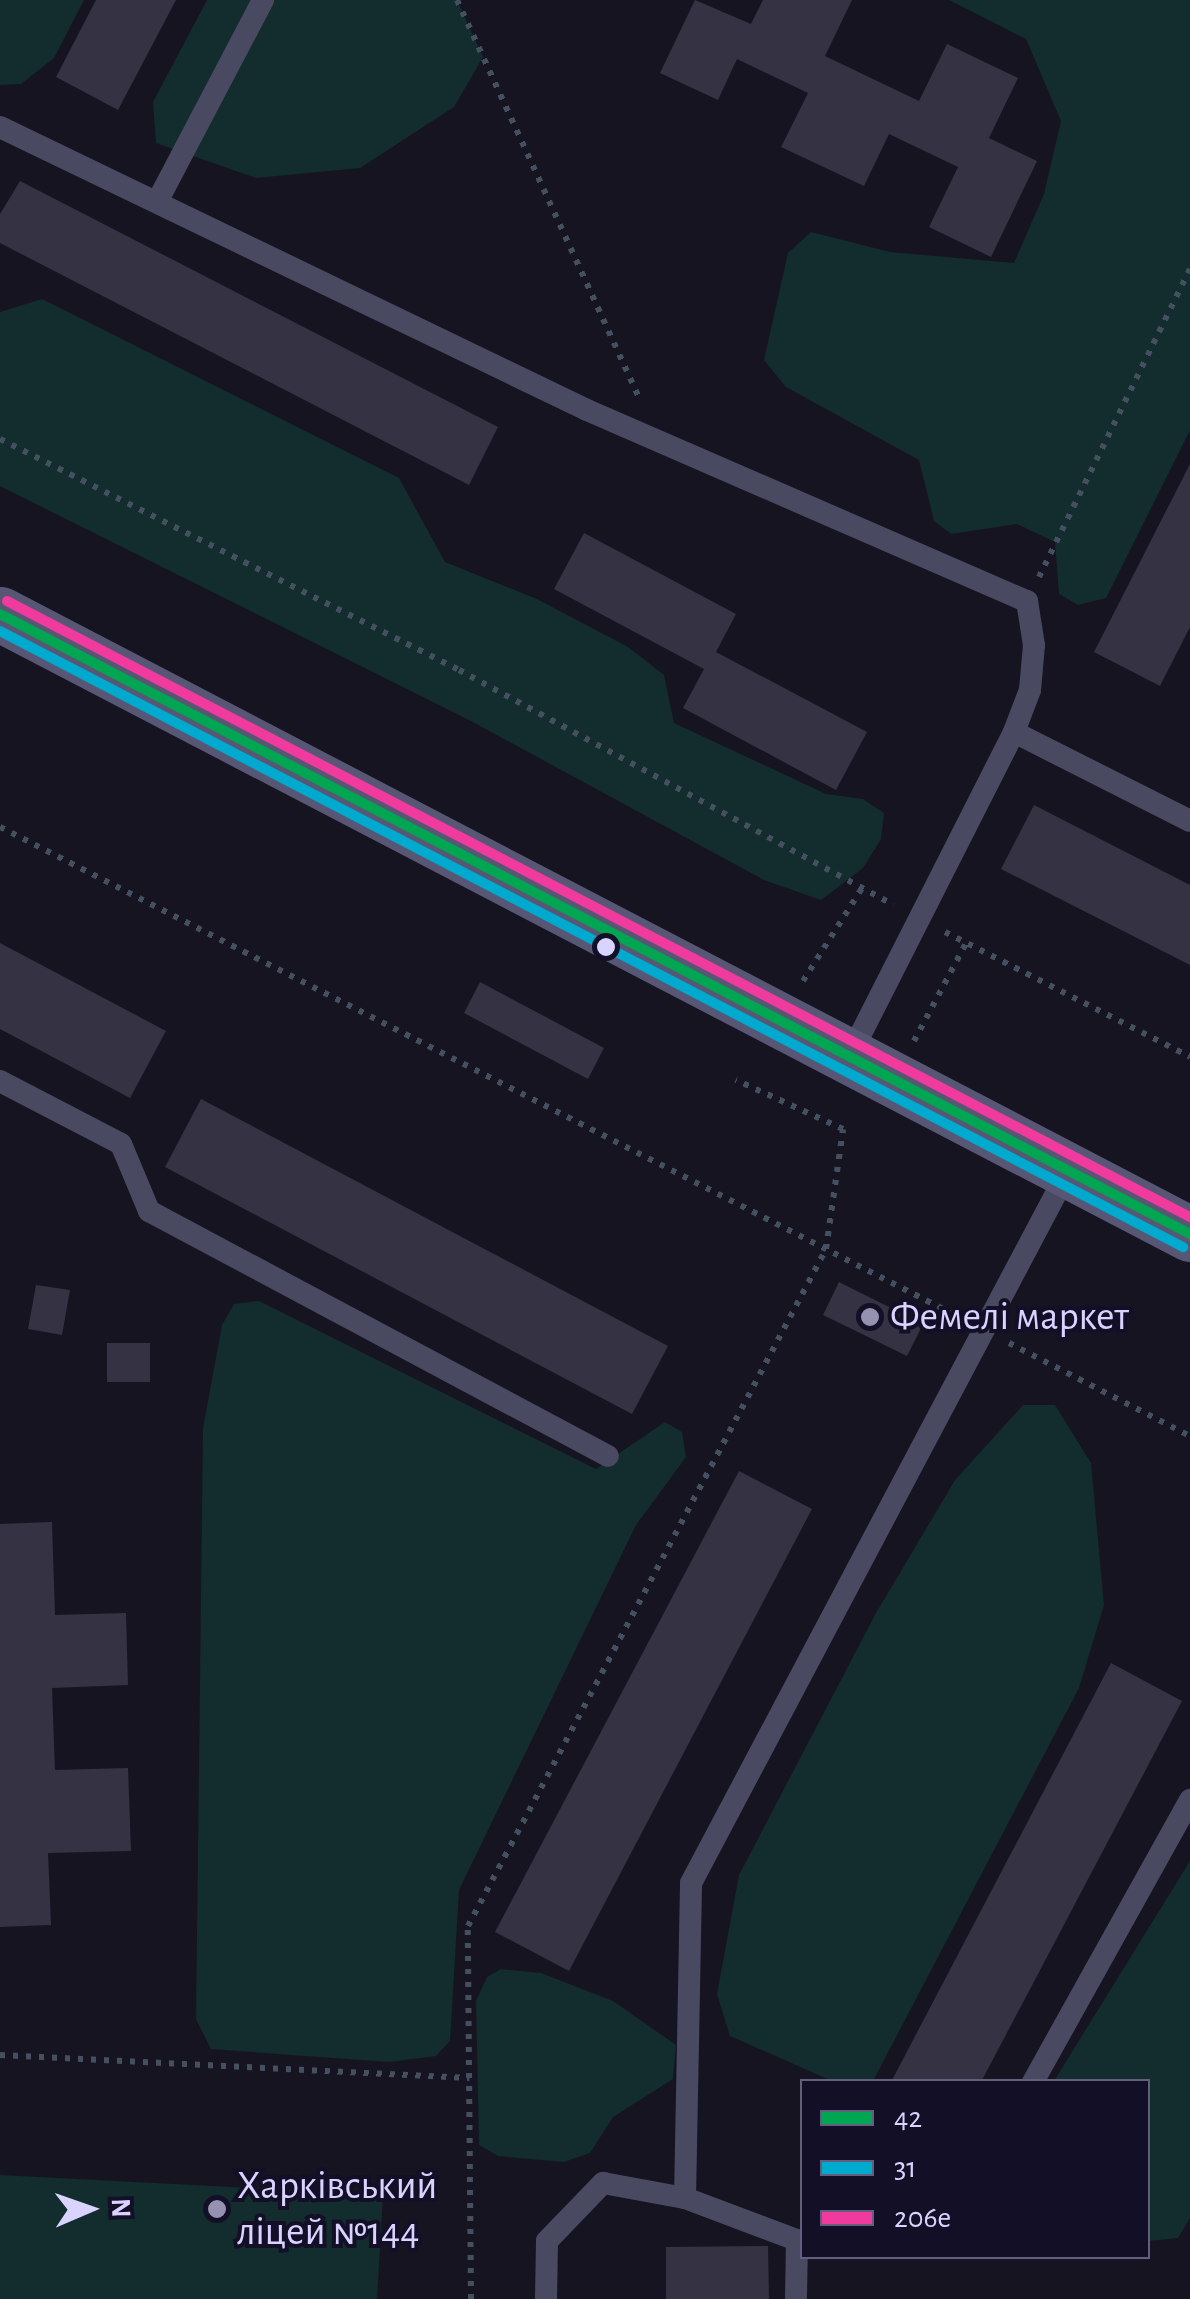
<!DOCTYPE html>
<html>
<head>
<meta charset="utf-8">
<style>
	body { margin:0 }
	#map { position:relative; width:1190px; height:2299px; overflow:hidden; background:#161421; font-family:"Alegreya Sans",sans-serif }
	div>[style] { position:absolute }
	.green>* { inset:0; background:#132c2d }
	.building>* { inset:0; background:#343243 }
	.path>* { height:6px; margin-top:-3px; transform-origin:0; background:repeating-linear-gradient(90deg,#44505f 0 5px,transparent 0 13px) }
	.lane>* { height:22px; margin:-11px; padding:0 11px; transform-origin:11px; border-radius:11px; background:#4a4962 }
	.secondary>* { height:55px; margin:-27.5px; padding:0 27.5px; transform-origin:27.5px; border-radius:27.5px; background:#575674 }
	.bus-1>* { height:10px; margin:-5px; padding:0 5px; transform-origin:5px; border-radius:5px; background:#00a651 }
	.bus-2>* { height:10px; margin:-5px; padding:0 5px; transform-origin:5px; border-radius:5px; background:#00a9ce }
	.bus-3>* { height:10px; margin:-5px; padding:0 5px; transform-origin:5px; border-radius:5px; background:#f13a9d }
	.dots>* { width:28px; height:28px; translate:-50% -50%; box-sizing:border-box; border:5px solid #130f26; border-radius:50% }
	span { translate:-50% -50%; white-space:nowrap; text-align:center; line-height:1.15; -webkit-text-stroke:8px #130f26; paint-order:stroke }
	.poi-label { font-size:40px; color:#d9d4ff }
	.left { translate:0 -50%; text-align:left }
	.legend { position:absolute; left:800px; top:2079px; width:350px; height:180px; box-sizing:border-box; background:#130f26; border:2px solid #625e7d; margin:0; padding:12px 18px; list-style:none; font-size:30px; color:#d9d4ff }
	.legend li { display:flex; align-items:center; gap:20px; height:50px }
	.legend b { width:50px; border:2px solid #625e7d }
	.north { position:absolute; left:40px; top:2159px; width:100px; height:100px; -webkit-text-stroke:8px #130f26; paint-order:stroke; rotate:88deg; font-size:28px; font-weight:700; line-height:40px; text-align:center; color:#d9d4ff }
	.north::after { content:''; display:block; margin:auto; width:35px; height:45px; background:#d9d4ff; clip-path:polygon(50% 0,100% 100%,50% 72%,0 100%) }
</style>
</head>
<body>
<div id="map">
	<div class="green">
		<div style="clip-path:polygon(0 0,84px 0,54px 58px,21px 84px,0 85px)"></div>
		<div style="clip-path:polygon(207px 0,457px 0,483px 57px,454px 107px,360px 168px,256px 178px,156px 143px,153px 102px)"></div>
		<div style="clip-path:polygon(949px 0,1190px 0,1190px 430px,1106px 598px,1078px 605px,1059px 594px,1055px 542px,1017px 524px,951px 534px,934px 521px,919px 460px,786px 387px,764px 360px,788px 253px,811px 232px,890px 252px,1014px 263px,1044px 194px,1061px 121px,1026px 39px)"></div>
		<div style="clip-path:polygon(42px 299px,399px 478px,445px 562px,537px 599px,628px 647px,664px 675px,674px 723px,826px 794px,863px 799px,884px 813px,881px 839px,863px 868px,821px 900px,764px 880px,471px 721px,0 486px,0 312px)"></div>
		<div style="clip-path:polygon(259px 1301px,596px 1469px,665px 1422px,682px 1432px,686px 1457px,636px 1525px,459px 1890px,450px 2041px,436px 2056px,389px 2062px,211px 2049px,196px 2019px,203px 1428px,222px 1325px,234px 1304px)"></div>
		<div style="clip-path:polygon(1023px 1405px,1055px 1405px,1091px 1463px,1104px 1605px,1079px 1688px,873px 2081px,832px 2081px,730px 2036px,717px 1994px,739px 1875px,876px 1613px,955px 1480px)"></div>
		<div style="clip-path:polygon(1190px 1861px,1190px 2218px,1178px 2238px,1148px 2241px,1148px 2082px,1054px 2081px)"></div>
		<div style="clip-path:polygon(501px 1969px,541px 1973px,613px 2001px,676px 2045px,673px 2079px,613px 2117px,590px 2153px,564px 2162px,498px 2156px,479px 2145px,476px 2001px,487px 1977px)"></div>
		<div style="clip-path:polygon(0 2175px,383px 2195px,377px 2299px,0 2299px)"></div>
	</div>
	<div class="building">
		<div style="clip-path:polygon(96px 0,176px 0,118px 110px,56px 77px)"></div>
		<div style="clip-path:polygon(695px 0,751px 24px,763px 0,852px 0,825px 56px,919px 101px,947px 44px,1018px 78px,989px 138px,1037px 161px,991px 257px,929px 227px,958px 167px,889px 134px,864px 186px,781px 147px,808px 93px,737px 59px,718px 100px,660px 73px)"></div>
		<div style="clip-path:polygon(20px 181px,498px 427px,469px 485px,0 243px,0 214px)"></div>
		<div style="clip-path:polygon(1190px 464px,1190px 627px,1160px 686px,1094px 652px)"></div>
		<div style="clip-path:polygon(584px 533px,736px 614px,716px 652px,867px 732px,836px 790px,683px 708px,704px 669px,554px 589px)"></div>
		<div style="clip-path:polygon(1034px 805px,1190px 885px,1190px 965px,1001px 869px)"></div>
		<div style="clip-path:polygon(0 943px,166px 1031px,130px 1098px,0 1029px)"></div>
		<div style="clip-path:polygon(480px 982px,604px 1048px,588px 1079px,464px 1013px)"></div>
		<div style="clip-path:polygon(201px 1099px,668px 1346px,632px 1414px,165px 1167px)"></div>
		<div style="clip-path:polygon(839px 1282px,923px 1324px,907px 1356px,823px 1315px)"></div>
		<div style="clip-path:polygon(36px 1285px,70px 1290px,62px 1335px,28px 1329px)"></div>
		<div style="clip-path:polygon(107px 1343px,150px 1343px,150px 1382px,107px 1382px)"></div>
		<div style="clip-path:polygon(739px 1471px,812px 1509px,569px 1971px,495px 1932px)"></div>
		<div style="clip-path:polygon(52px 1522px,55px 1615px,126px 1613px,128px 1685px,52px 1688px,55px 1770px,128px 1768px,131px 1851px,48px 1853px,51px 1925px,0 1927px,0 1524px)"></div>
		<div style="clip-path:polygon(1111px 1663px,1182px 1701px,981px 2082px,891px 2082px)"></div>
		<div style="clip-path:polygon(768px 2246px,769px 2299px,666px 2299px,666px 2247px)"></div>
	</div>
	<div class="path">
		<div style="left:457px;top:0;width:439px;rotate:65.4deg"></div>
		<div style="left:0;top:439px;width:514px;rotate:26.71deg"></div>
		<div style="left:459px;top:670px;width:494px;rotate:28.4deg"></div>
		<div style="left:1039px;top:577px;width:343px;rotate:-63.9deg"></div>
		<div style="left:0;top:827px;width:1075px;rotate:27.07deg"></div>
		<div style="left:945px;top:932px;width:275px;rotate:27deg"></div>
		<div style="left:803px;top:981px;width:110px;rotate:-57.6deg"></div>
		<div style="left:914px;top:1041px;width:111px;rotate:-62deg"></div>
		<div style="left:1009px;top:1343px;width:203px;rotate:27.2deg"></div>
		<div style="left:0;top:2055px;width:470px;rotate:2.8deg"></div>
		<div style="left:471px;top:2299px;width:373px;rotate:-90.5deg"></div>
		<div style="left:468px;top:1926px;width:766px;rotate:-62.13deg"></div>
		<div style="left:826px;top:1249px;width:121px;rotate:-81.9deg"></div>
		<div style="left:843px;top:1129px;width:118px;rotate:-155.4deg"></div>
	</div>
	<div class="lane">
		<div style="left:0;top:127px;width:652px;rotate:25.74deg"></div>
		<div style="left:587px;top:410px;width:480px;rotate:23.5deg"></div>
		<div style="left:1027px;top:601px;width:45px;rotate:81deg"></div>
		<div style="left:1034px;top:645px;width:45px;rotate:95.1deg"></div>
		<div style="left:1030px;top:690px;width:45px;rotate:110.9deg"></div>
		<div style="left:1014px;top:732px;width:364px;rotate:116.9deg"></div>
		<div style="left:157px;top:202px;width:228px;rotate:-62.3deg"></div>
		<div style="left:1014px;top:732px;width:197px;rotate:26.8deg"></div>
		<div style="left:0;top:1081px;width:136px;rotate:27.5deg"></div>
		<div style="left:121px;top:1144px;width:73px;rotate:67.3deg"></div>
		<div style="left:149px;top:1211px;width:520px;rotate:28.09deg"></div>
		<div style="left:1033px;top:2082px;width:323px;rotate:-60.9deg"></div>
		<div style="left:685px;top:2198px;width:120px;rotate:20.6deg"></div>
		<div style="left:797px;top:2240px;width:59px;rotate:91deg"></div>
		<div style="left:546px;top:2299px;width:58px;rotate:-89deg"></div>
		<div style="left:547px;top:2241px;width:81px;rotate:-46deg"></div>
		<div style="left:603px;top:2183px;width:83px;rotate:10.4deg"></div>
		<div style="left:685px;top:2198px;width:315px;rotate:-88.9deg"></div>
		<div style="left:691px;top:1883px;width:806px;rotate:-62.1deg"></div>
	</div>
	<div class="secondary">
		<div style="left:0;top:614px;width:1342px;rotate:27.52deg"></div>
	</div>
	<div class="bus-1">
		<div style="left:0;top:614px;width:1342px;rotate:27.52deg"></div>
	</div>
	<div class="bus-2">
		<div style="left:0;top:631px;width:1334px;rotate:27.51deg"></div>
	</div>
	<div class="bus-3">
		<div style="left:7px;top:601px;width:1334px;rotate:27.51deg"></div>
	</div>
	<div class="dots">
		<div style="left:606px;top:947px;background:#d9d4ff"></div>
		<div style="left:870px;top:1317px;background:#9591b1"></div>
		<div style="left:217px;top:2209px;background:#9591b1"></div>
	</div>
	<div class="poi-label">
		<span class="left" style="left:890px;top:1317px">Фемелі маркет</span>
		<span class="left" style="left:237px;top:2209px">Харківський<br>ліцей №144</span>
	</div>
	<ul class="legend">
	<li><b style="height:12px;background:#00a651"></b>42</li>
	<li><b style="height:12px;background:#00a9ce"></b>31</li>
	<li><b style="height:12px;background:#f13a9d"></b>206е</li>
	</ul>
	<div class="north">N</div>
</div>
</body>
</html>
